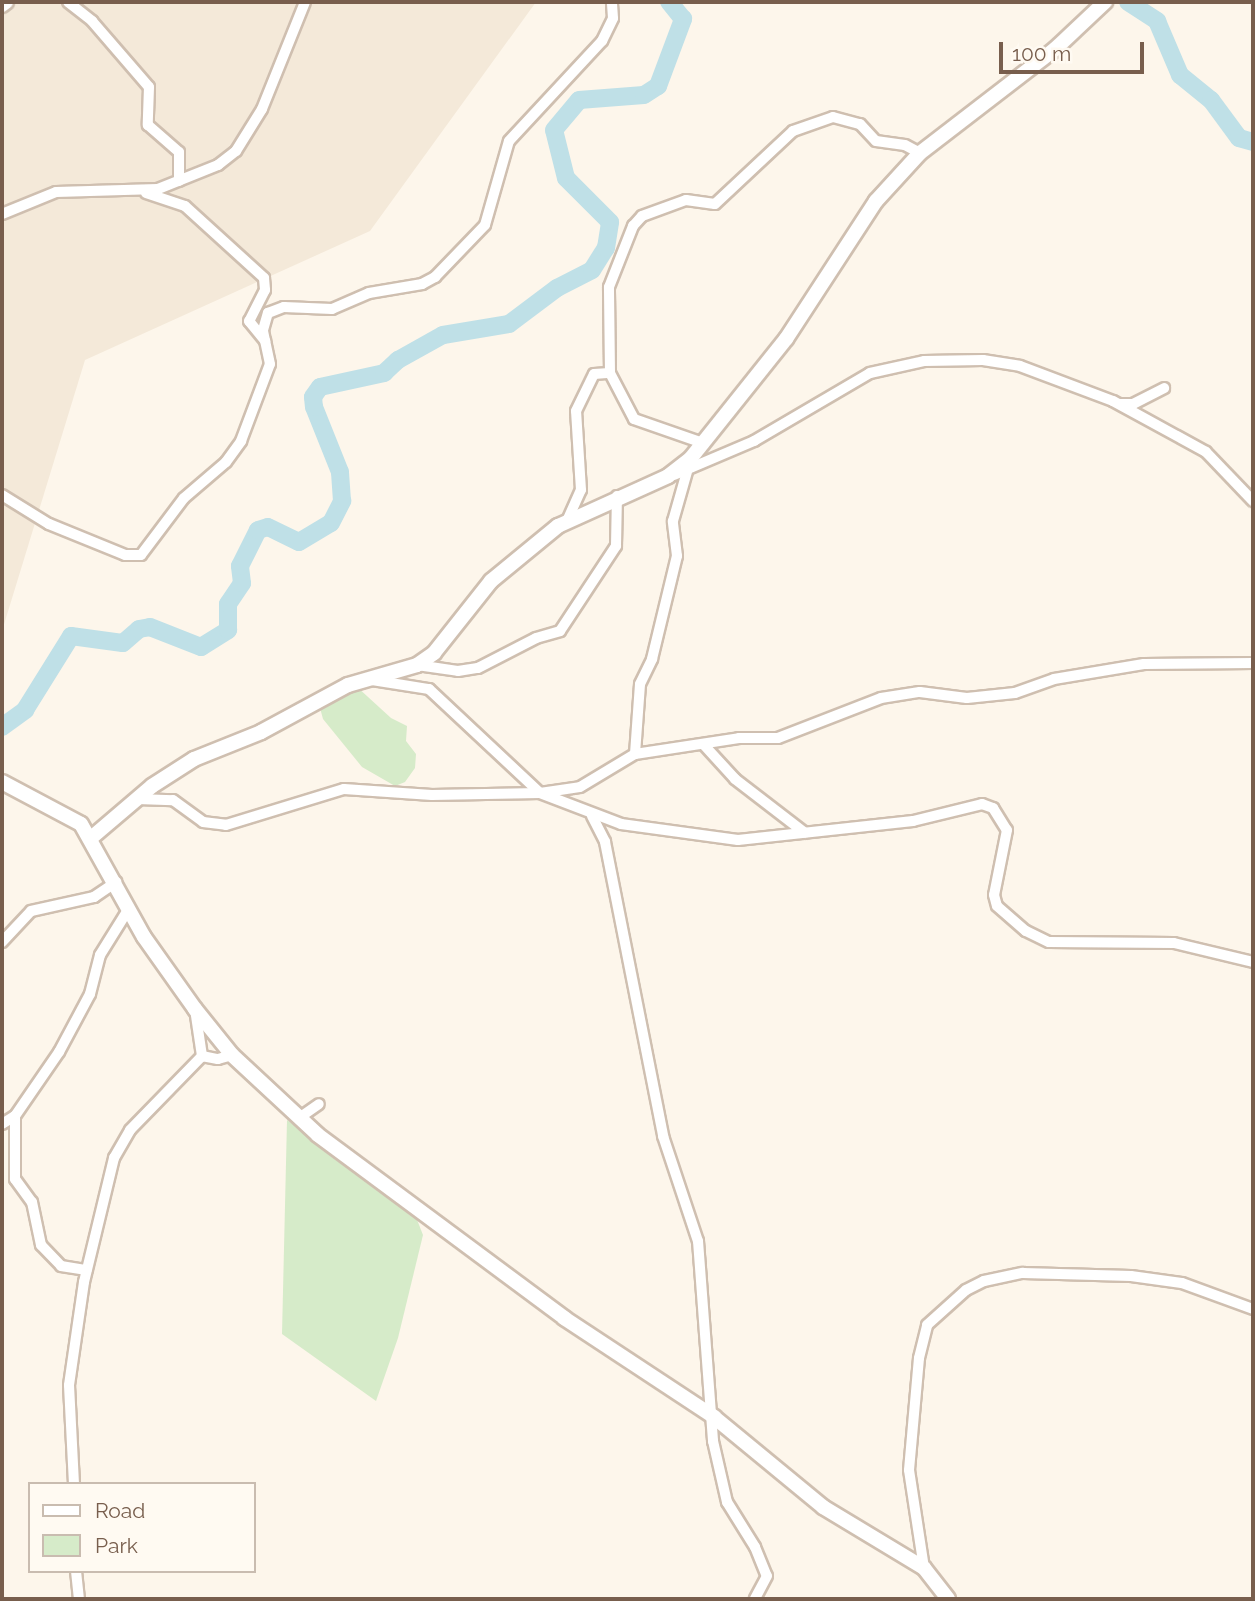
<!DOCTYPE html>
<html>
<head>
<meta charset="utf-8">
<style>
	body { margin:0 }
	#map { position:relative; width:1255px; height:1601px; overflow:hidden; background:#fdf6eb; font-family:Raleway,sans-serif }
	div>[style] { position:absolute }
	.residential>* { inset:0; background:#f4e9d9 }
	.green>* { inset:0; background:#d6ebc9 }
	.river>* { height:18px; margin:-9px; padding:0 9px; transform-origin:9px; border-radius:9px; background:#bfe0e7 }
	.roads { filter:drop-shadow(2px 0 #cfbfb0) drop-shadow(-2px 0 #cfbfb0) drop-shadow(0 2px #cfbfb0) drop-shadow(0 -2px #cfbfb0) }
	.street>* { height:10px; margin:-5px; padding:0 5px; transform-origin:5px; border-radius:5px; background:#fff }
	.secondary>* { height:14px; margin:-7px; padding:0 7px; transform-origin:7px; border-radius:7px; background:#fff }
	span { translate:-50% -50%; white-space:nowrap; text-align:center; line-height:1.15; -webkit-text-stroke:7px #fffaf2; paint-order:stroke }
	.frame { position:absolute; inset:0; border:4px solid #785e4d; pointer-events:none }
	.legend { position:absolute; left:28px; top:1482px; width:228px; height:91px; box-sizing:border-box; background:#fffaf2; border:2px solid #c9bcb0; margin:0; padding:9px 12px; list-style:none; font-size:21px; color:#785e4d }
	.legend li { display:flex; align-items:center; gap:14px; height:35px }
	.legend b { width:35px; border:2px solid #c9bcb0 }
	.scale { position:absolute; left:999px; top:42px; width:145px; height:32px; box-sizing:border-box; border:4px solid #785e4d; border-top:0; padding-left:9px; font-size:21px; line-height:24px; white-space:nowrap; color:#785e4d; -webkit-text-stroke:5px #fffaf2; paint-order:stroke }
</style>
</head>
<body>
<div id="map">
	<div class="residential">
		<div style="clip-path:polygon(2px 2px,536px 2px,370px 231px,85px 360px,2px 631px)"></div>
	</div>
	<div class="green">
		<div style="clip-path:polygon(356px 686px,391px 718px,407px 726px,406px 741px,416px 754px,415px 768px,405px 782px,395px 786px,362px 767px,323px 719px,320px 708px)"></div>
		<div style="clip-path:polygon(287px 1120px,414px 1212px,423px 1235px,398px 1338px,376px 1401px,282px 1334px)"></div>
	</div>
	<div class="river">
		<div style="left:1128px;top:2px;width:35px;rotate:33deg"></div>
		<div style="left:1157px;top:21px;width:59px;rotate:66.9deg"></div>
		<div style="left:1180px;top:75px;width:40px;rotate:39deg"></div>
		<div style="left:1211px;top:100px;width:47px;rotate:53.6deg"></div>
		<div style="left:1239px;top:138px;width:15px;rotate:16deg"></div>
		<div style="left:2px;top:727px;width:29px;rotate:-36deg"></div>
		<div style="left:25px;top:710px;width:87px;rotate:-58.1deg"></div>
		<div style="left:71px;top:636px;width:52px;rotate:7.7deg"></div>
		<div style="left:123px;top:643px;width:21px;rotate:-41deg"></div>
		<div style="left:139px;top:629px;width:11px;rotate:-10deg"></div>
		<div style="left:150px;top:627px;width:55px;rotate:21.4deg"></div>
		<div style="left:201px;top:647px;width:32px;rotate:-32deg"></div>
		<div style="left:228px;top:630px;width:26px;rotate:-90deg"></div>
		<div style="left:228px;top:604px;width:25px;rotate:-56deg"></div>
		<div style="left:242px;top:583px;width:17px;rotate:-97deg"></div>
		<div style="left:240px;top:566px;width:40px;rotate:-63.4deg"></div>
		<div style="left:258px;top:530px;width:10px;rotate:-17deg"></div>
		<div style="left:268px;top:527px;width:34px;rotate:26deg"></div>
		<div style="left:299px;top:542px;width:37px;rotate:-31deg"></div>
		<div style="left:331px;top:523px;width:25px;rotate:-63deg"></div>
		<div style="left:342px;top:501px;width:29px;rotate:-94deg"></div>
		<div style="left:340px;top:472px;width:70px;rotate:-111.8deg"></div>
		<div style="left:314px;top:407px;width:10px;rotate:-96deg"></div>
		<div style="left:313px;top:397px;width:12px;rotate:-55deg"></div>
		<div style="left:320px;top:387px;width:66px;rotate:-12.3deg"></div>
		<div style="left:384px;top:373px;width:19px;rotate:-43deg"></div>
		<div style="left:398px;top:360px;width:51px;rotate:-29.1deg"></div>
		<div style="left:443px;top:335px;width:67px;rotate:-9.5deg"></div>
		<div style="left:509px;top:324px;width:60px;rotate:-36.9deg"></div>
		<div style="left:557px;top:288px;width:39px;rotate:-27deg"></div>
		<div style="left:592px;top:270px;width:26px;rotate:-58deg"></div>
		<div style="left:606px;top:248px;width:26px;rotate:-81deg"></div>
		<div style="left:610px;top:222px;width:62px;rotate:-135deg"></div>
		<div style="left:566px;top:178px;width:49px;rotate:-104deg"></div>
		<div style="left:554px;top:130px;width:39px;rotate:-50deg"></div>
		<div style="left:579px;top:100px;width:65px;rotate:-4.4deg"></div>
		<div style="left:644px;top:95px;width:17px;rotate:-33deg"></div>
		<div style="left:658px;top:86px;width:72px;rotate:-69.5deg"></div>
		<div style="left:683px;top:19px;width:22px;rotate:-129deg"></div>
	</div>
	<div class="roads">
		<div class="street">
			<div style="left:68px;top:2px;width:31px;rotate:38deg"></div>
			<div style="left:92px;top:21px;width:87px;rotate:49.2deg"></div>
			<div style="left:149px;top:87px;width:38px;rotate:92deg"></div>
			<div style="left:148px;top:125px;width:41px;rotate:41.1deg"></div>
			<div style="left:179px;top:152px;width:29px;rotate:90deg"></div>
			<div style="left:146px;top:193px;width:41px;rotate:18.4deg"></div>
			<div style="left:185px;top:206px;width:107px;rotate:42.3deg"></div>
			<div style="left:264px;top:278px;width:12px;rotate:85deg"></div>
			<div style="left:265px;top:290px;width:35px;rotate:117deg"></div>
			<div style="left:249px;top:321px;width:26px;rotate:51deg"></div>
			<div style="left:2px;top:214px;width:58px;rotate:-22.2deg"></div>
			<div style="left:56px;top:192px;width:102px;rotate:-1.7deg"></div>
			<div style="left:158px;top:189px;width:65px;rotate:-21.8deg"></div>
			<div style="left:218px;top:165px;width:23px;rotate:-38deg"></div>
			<div style="left:236px;top:151px;width:49px;rotate:-58.2deg"></div>
			<div style="left:262px;top:109px;width:115px;rotate:-68.1deg"></div>
			<div style="left:610px;top:373px;width:86px;rotate:-90.7deg"></div>
			<div style="left:609px;top:287px;width:66px;rotate:-68.5deg"></div>
			<div style="left:633px;top:226px;width:13px;rotate:-48deg"></div>
			<div style="left:642px;top:216px;width:47px;rotate:-20deg"></div>
			<div style="left:686px;top:200px;width:29px;rotate:8deg"></div>
			<div style="left:715px;top:204px;width:107px;rotate:-43.1deg"></div>
			<div style="left:793px;top:131px;width:42px;rotate:-19.3deg"></div>
			<div style="left:833px;top:117px;width:28px;rotate:15deg"></div>
			<div style="left:860px;top:124px;width:23px;rotate:47deg"></div>
			<div style="left:876px;top:141px;width:29px;rotate:8deg"></div>
			<div style="left:905px;top:145px;width:17px;rotate:28deg"></div>
			<div style="left:1120px;top:404px;width:13px"></div>
			<div style="left:1133px;top:404px;width:35px;rotate:-27deg"></div>
			<div style="left:674px;top:475px;width:87px;rotate:-23deg"></div>
			<div style="left:754px;top:441px;width:134px;rotate:-30.4deg"></div>
			<div style="left:870px;top:373px;width:55px;rotate:-12.5deg"></div>
			<div style="left:924px;top:361px;width:59px;rotate:-1deg"></div>
			<div style="left:983px;top:360px;width:37px;rotate:9deg"></div>
			<div style="left:1020px;top:366px;width:99px;rotate:20.6deg"></div>
			<div style="left:1113px;top:401px;width:106px;rotate:28.7deg"></div>
			<div style="left:1206px;top:452px;width:68px;rotate:46.2deg"></div>
			<div style="left:2px;top:495px;width:55px;rotate:31.7deg"></div>
			<div style="left:49px;top:524px;width:82px;rotate:22.2deg"></div>
			<div style="left:125px;top:555px;width:16px"></div>
			<div style="left:141px;top:555px;width:71px;rotate:-53deg"></div>
			<div style="left:184px;top:498px;width:55px;rotate:-40.6deg"></div>
			<div style="left:226px;top:462px;width:26px;rotate:-54deg"></div>
			<div style="left:241px;top:441px;width:82px;rotate:-69.4deg"></div>
			<div style="left:270px;top:364px;width:35px;rotate:-102deg"></div>
			<div style="left:263px;top:330px;width:18px;rotate:-74deg"></div>
			<div style="left:268px;top:313px;width:17px;rotate:-21deg"></div>
			<div style="left:284px;top:307px;width:48px;rotate:2.4deg"></div>
			<div style="left:332px;top:309px;width:40px;rotate:-23.4deg"></div>
			<div style="left:369px;top:293px;width:54px;rotate:-9.6deg"></div>
			<div style="left:422px;top:284px;width:15px;rotate:-28deg"></div>
			<div style="left:435px;top:277px;width:72px;rotate:-46.1deg"></div>
			<div style="left:485px;top:225px;width:87px;rotate:-74.1deg"></div>
			<div style="left:509px;top:141px;width:137px;rotate:-47.1deg"></div>
			<div style="left:602px;top:41px;width:25px;rotate:-64deg"></div>
			<div style="left:613px;top:18px;width:16px;rotate:-94deg"></div>
			<div style="left:567px;top:521px;width:34px;rotate:-66deg"></div>
			<div style="left:581px;top:490px;width:79px;rotate:-93.6deg"></div>
			<div style="left:576px;top:411px;width:41px;rotate:-64.1deg"></div>
			<div style="left:594px;top:374px;width:16px;rotate:-4deg"></div>
			<div style="left:610px;top:373px;width:52px;rotate:62.4deg"></div>
			<div style="left:634px;top:419px;width:73px;rotate:19.2deg"></div>
			<div style="left:417px;top:665px;width:41px;rotate:8.3deg"></div>
			<div style="left:458px;top:671px;width:20px;rotate:-9deg"></div>
			<div style="left:478px;top:668px;width:65px;rotate:-27.3deg"></div>
			<div style="left:536px;top:638px;width:25px;rotate:-16deg"></div>
			<div style="left:560px;top:631px;width:102px;rotate:-56.6deg"></div>
			<div style="left:616px;top:546px;width:50px;rotate:-88.9deg"></div>
			<div style="left:372px;top:680px;width:58px;rotate:9deg"></div>
			<div style="left:429px;top:689px;width:152px;rotate:43.1deg"></div>
			<div style="left:540px;top:793px;width:40px;rotate:-8.5deg"></div>
			<div style="left:580px;top:787px;width:64px;rotate:-31deg"></div>
			<div style="left:635px;top:754px;width:105px;rotate:-8.7deg"></div>
			<div style="left:739px;top:738px;width:39px"></div>
			<div style="left:778px;top:738px;width:110px;rotate:-21.2deg"></div>
			<div style="left:881px;top:698px;width:39px;rotate:-9deg"></div>
			<div style="left:920px;top:692px;width:47px;rotate:7.3deg"></div>
			<div style="left:967px;top:698px;width:48px;rotate:-5.9deg"></div>
			<div style="left:1015px;top:693px;width:41px;rotate:-19.7deg"></div>
			<div style="left:1054px;top:679px;width:91px;rotate:-9.5deg"></div>
			<div style="left:1144px;top:664px;width:109px;rotate:-0.5deg"></div>
			<div style="left:704px;top:745px;width:46px;rotate:47.6deg"></div>
			<div style="left:735px;top:779px;width:88px;rotate:37.6deg"></div>
			<div style="left:635px;top:754px;width:70px;rotate:-85.9deg"></div>
			<div style="left:640px;top:684px;width:28px;rotate:-64deg"></div>
			<div style="left:652px;top:659px;width:106px;rotate:-76.4deg"></div>
			<div style="left:677px;top:556px;width:35px;rotate:-97deg"></div>
			<div style="left:673px;top:521px;width:51px;rotate:-74.1deg"></div>
			<div style="left:137px;top:799px;width:36px;rotate:2deg"></div>
			<div style="left:173px;top:800px;width:37px;rotate:36deg"></div>
			<div style="left:203px;top:822px;width:23px;rotate:7deg"></div>
			<div style="left:226px;top:825px;width:123px;rotate:-17deg"></div>
			<div style="left:344px;top:789px;width:88px;rotate:3.9deg"></div>
			<div style="left:432px;top:795px;width:108px;rotate:-1.1deg"></div>
			<div style="left:540px;top:793px;width:87px;rotate:20.9deg"></div>
			<div style="left:621px;top:824px;width:118px;rotate:7.8deg"></div>
			<div style="left:738px;top:840px;width:176px;rotate:-6.2deg"></div>
			<div style="left:913px;top:821px;width:71px;rotate:-13.8deg"></div>
			<div style="left:982px;top:804px;width:12px;rotate:20deg"></div>
			<div style="left:993px;top:808px;width:26px;rotate:58deg"></div>
			<div style="left:1007px;top:830px;width:66px;rotate:101.3deg"></div>
			<div style="left:994px;top:895px;width:11px;rotate:75deg"></div>
			<div style="left:997px;top:906px;width:38px;rotate:41deg"></div>
			<div style="left:1026px;top:931px;width:25px;rotate:26deg"></div>
			<div style="left:1049px;top:942px;width:125px;rotate:0.5deg"></div>
			<div style="left:1174px;top:943px;width:81px;rotate:13.5deg"></div>
			<div style="left:592px;top:816px;width:29px;rotate:63deg"></div>
			<div style="left:605px;top:842px;width:300px;rotate:78.8deg"></div>
			<div style="left:663px;top:1136px;width:111px;rotate:71.6deg"></div>
			<div style="left:698px;top:1241px;width:201px;rotate:85.7deg"></div>
			<div style="left:713px;top:1441px;width:63px;rotate:77.1deg"></div>
			<div style="left:727px;top:1502px;width:53px;rotate:58.1deg"></div>
			<div style="left:755px;top:1547px;width:31px;rotate:68deg"></div>
			<div style="left:767px;top:1576px;width:26px;rotate:118deg"></div>
			<div style="left:2px;top:942px;width:42px;rotate:-46.9deg"></div>
			<div style="left:31px;top:911px;width:65px;rotate:-12.5deg"></div>
			<div style="left:94px;top:897px;width:27px;rotate:-34deg"></div>
			<div style="left:195px;top:1009px;width:48px;rotate:81.5deg"></div>
			<div style="left:15px;top:1116px;width:63px;rotate:90deg"></div>
			<div style="left:15px;top:1179px;width:29px;rotate:54deg"></div>
			<div style="left:32px;top:1202px;width:44px;rotate:78.2deg"></div>
			<div style="left:41px;top:1245px;width:29px;rotate:46deg"></div>
			<div style="left:61px;top:1266px;width:26px;rotate:9deg"></div>
			<div style="left:299px;top:1118px;width:24px;rotate:-35deg"></div>
			<div style="left:2px;top:1124px;width:15px;rotate:-32deg"></div>
			<div style="left:15px;top:1116px;width:78px;rotate:-55.5deg"></div>
			<div style="left:59px;top:1052px;width:66px;rotate:-61.9deg"></div>
			<div style="left:90px;top:994px;width:40px;rotate:-75.6deg"></div>
			<div style="left:100px;top:955px;width:53px;rotate:-58.1deg"></div>
			<div style="left:74px;top:1484px;width:99px;rotate:-92.9deg"></div>
			<div style="left:69px;top:1385px;width:104px;rotate:-81.7deg"></div>
			<div style="left:84px;top:1282px;width:128px;rotate:-76.4deg"></div>
			<div style="left:114px;top:1158px;width:32px;rotate:-60deg"></div>
			<div style="left:130px;top:1130px;width:103px;rotate:-45.8deg"></div>
			<div style="left:202px;top:1056px;width:16px;rotate:11deg"></div>
			<div style="left:218px;top:1059px;width:15px;rotate:-16deg"></div>
			<div style="left:924px;top:1568px;width:99px;rotate:-98.7deg"></div>
			<div style="left:909px;top:1470px;width:112px;rotate:-84.9deg"></div>
			<div style="left:919px;top:1358px;width:34px;rotate:-76deg"></div>
			<div style="left:927px;top:1325px;width:52px;rotate:-41.9deg"></div>
			<div style="left:966px;top:1290px;width:20px;rotate:-27deg"></div>
			<div style="left:984px;top:1281px;width:40px;rotate:-12deg"></div>
			<div style="left:1023px;top:1273px;width:108px;rotate:1.6deg"></div>
			<div style="left:1131px;top:1276px;width:51px;rotate:7.8deg"></div>
			<div style="left:1182px;top:1283px;width:76px;rotate:20.1deg"></div>
			<div style="left:76px;top:1571px;width:28px;rotate:84deg"></div>
		</div>
		<div class="secondary">
			<div style="left:2px;top:5px;width:5px;rotate:-37deg"></div>
			<div style="left:2px;top:782px;width:89px;rotate:28deg"></div>
			<div style="left:81px;top:824px;width:129px;rotate:60.9deg"></div>
			<div style="left:144px;top:937px;width:88px;rotate:54.7deg"></div>
			<div style="left:195px;top:1009px;width:59px;rotate:51.2deg"></div>
			<div style="left:232px;top:1055px;width:117px;rotate:42.9deg"></div>
			<div style="left:318px;top:1135px;width:307px;rotate:36.6deg"></div>
			<div style="left:564px;top:1318px;width:180px;rotate:33.4deg"></div>
			<div style="left:714px;top:1417px;width:141px;rotate:39.5deg"></div>
			<div style="left:823px;top:1507px;width:118px;rotate:31.1deg"></div>
			<div style="left:924px;top:1568px;width:39px;rotate:52deg"></div>
			<div style="left:91px;top:838px;width:80px;rotate:-40.4deg"></div>
			<div style="left:152px;top:786px;width:50px;rotate:-32.7deg"></div>
			<div style="left:194px;top:759px;width:72px;rotate:-21.9deg"></div>
			<div style="left:261px;top:732px;width:99px;rotate:-28.4deg"></div>
			<div style="left:348px;top:685px;width:72px;rotate:-16.2deg"></div>
			<div style="left:417px;top:665px;width:21px;rotate:-35deg"></div>
			<div style="left:434px;top:653px;width:92px;rotate:-51.6deg"></div>
			<div style="left:491px;top:581px;width:87px;rotate:-39.4deg"></div>
			<div style="left:558px;top:526px;width:121px;rotate:-24.4deg"></div>
			<div style="left:668px;top:476px;width:29px;rotate:-38deg"></div>
			<div style="left:691px;top:458px;width:152px;rotate:-51.4deg"></div>
			<div style="left:786px;top:339px;width:165px;rotate:-56.9deg"></div>
			<div style="left:876px;top:201px;width:65px;rotate:-47.5deg"></div>
			<div style="left:920px;top:153px;width:170px;rotate:-37.6deg"></div>
			<div style="left:1055px;top:49px;width:69px;rotate:-43.2deg"></div>
		</div>
	</div>
	<div class="frame"></div>
	<ul class="legend">
	<li><b style="height:9px;background:#fff"></b>Road</li>
	<li><b style="height:19px;background:#d6ebc9"></b>Park</li>
	</ul>
	<div class="scale">100 m</div>
</div>
</body>
</html>
